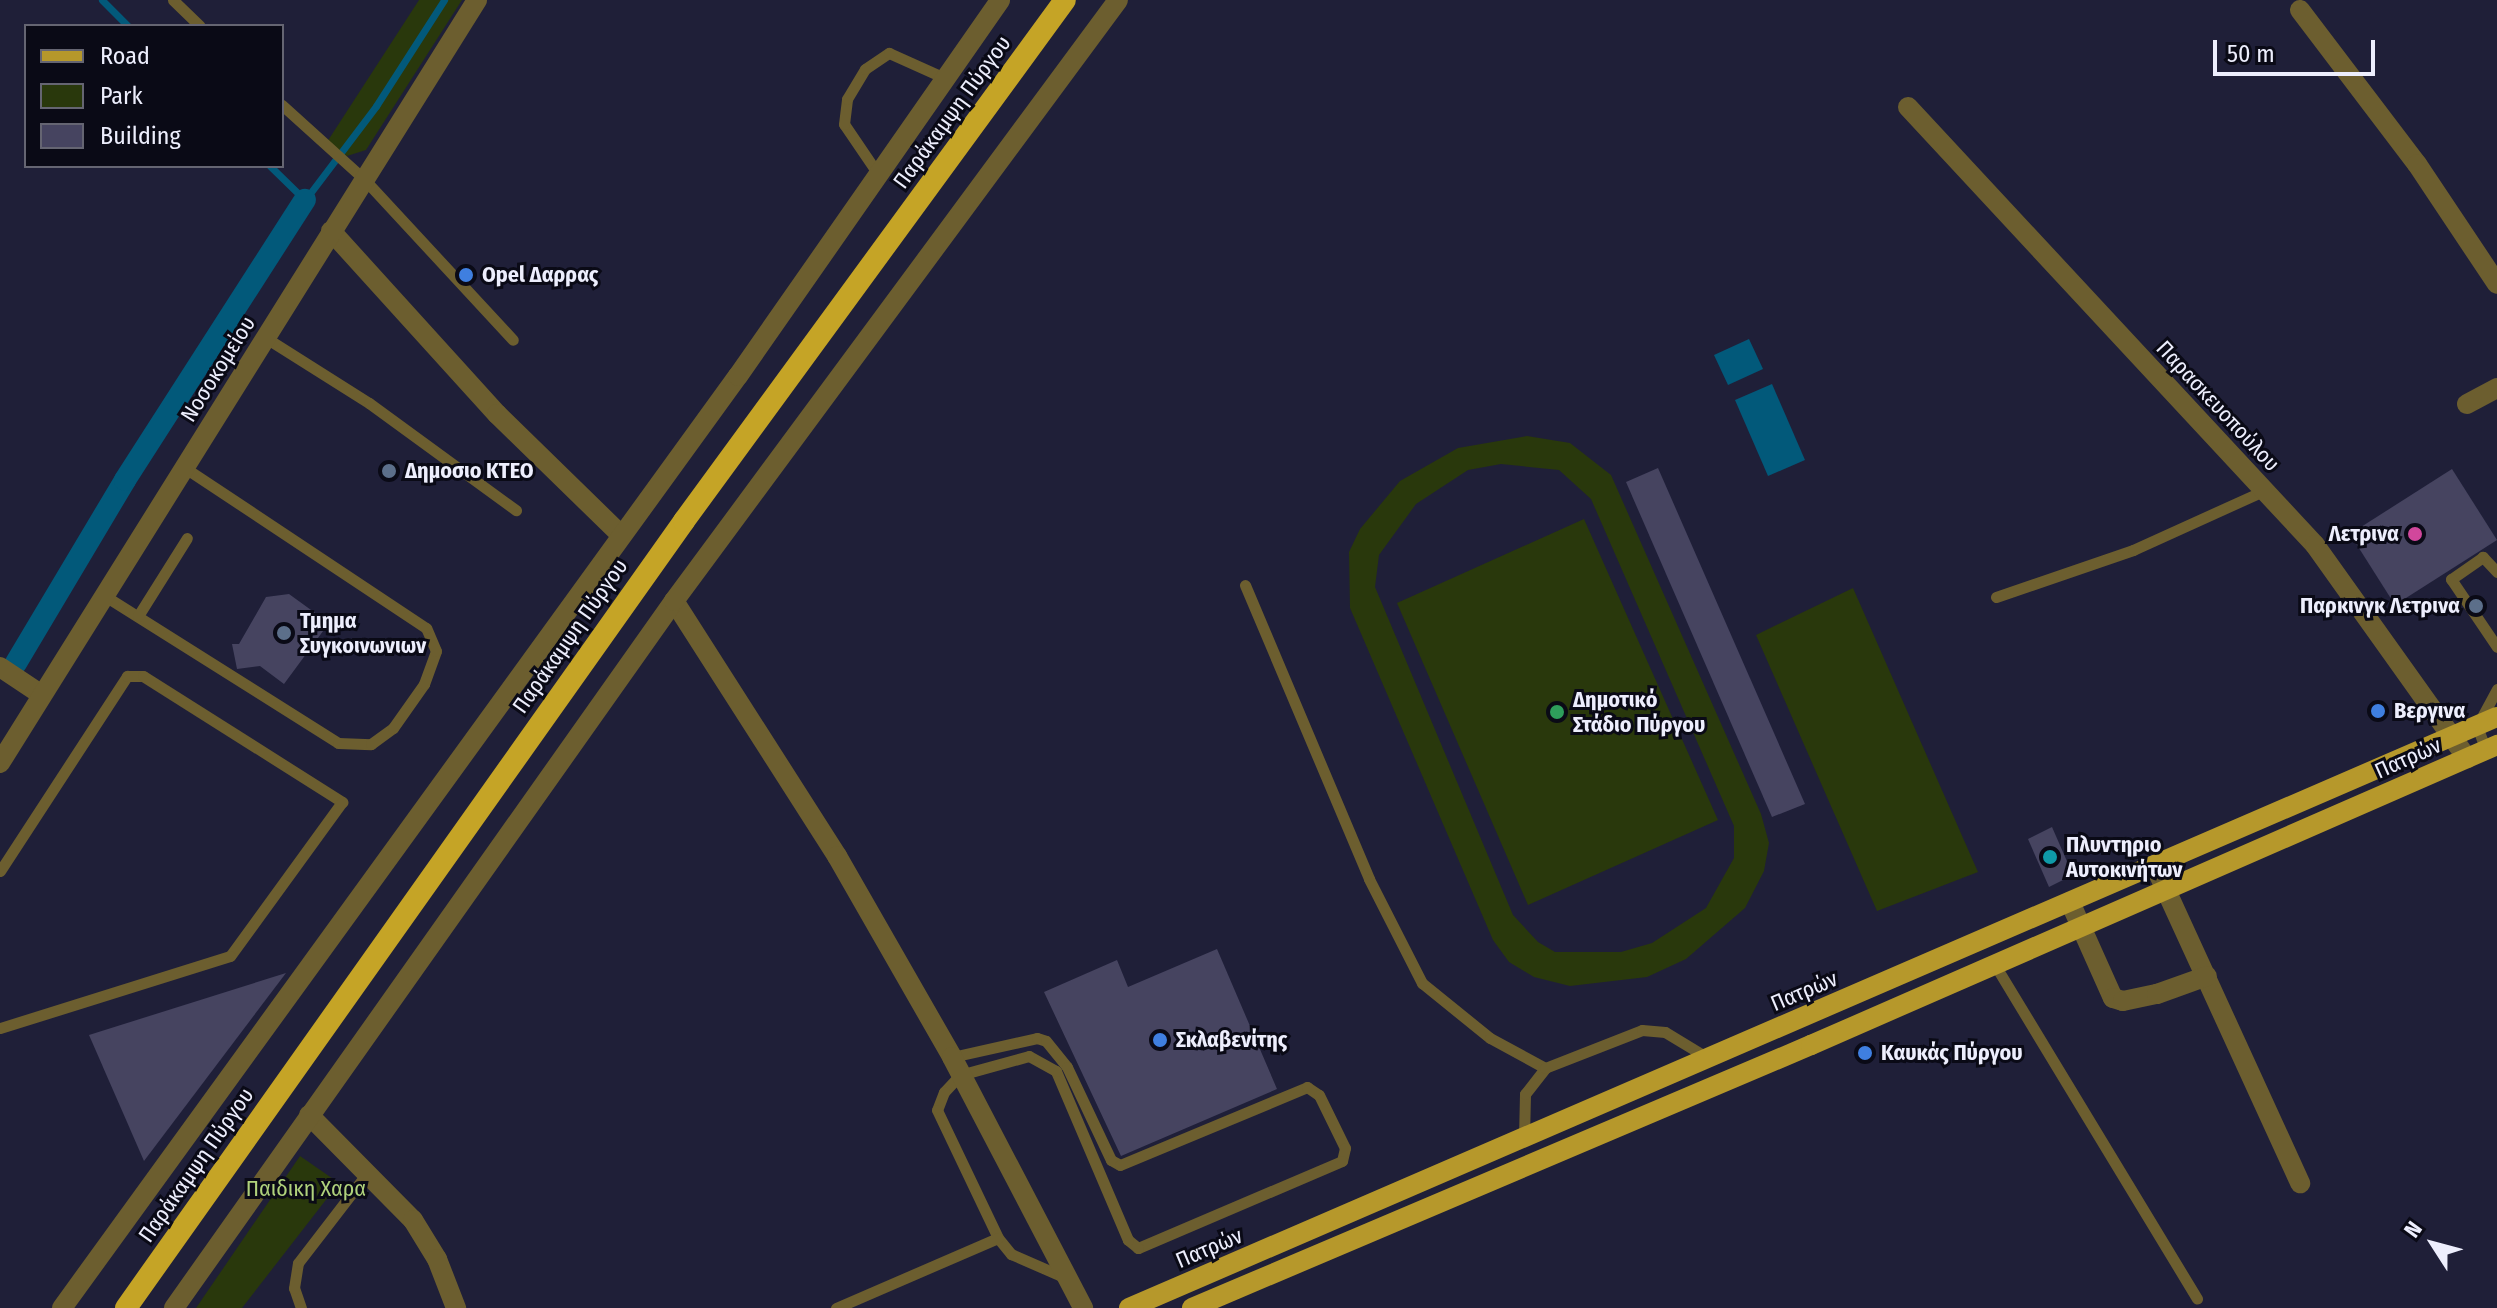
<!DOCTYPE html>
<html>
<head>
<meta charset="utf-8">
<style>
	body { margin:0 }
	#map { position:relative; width:2497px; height:1308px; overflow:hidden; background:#1f1f38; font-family:"Fira Sans Condensed",sans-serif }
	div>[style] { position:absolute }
	.green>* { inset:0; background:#29380c }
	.water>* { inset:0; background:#02597a }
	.stream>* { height:7px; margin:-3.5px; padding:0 3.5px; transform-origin:3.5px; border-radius:3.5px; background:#02597a }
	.canal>* { height:22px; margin:-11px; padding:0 11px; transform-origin:11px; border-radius:11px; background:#02597a }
	.building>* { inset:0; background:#464460 }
	.service>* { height:11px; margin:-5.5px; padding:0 5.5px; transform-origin:5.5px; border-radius:5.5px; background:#6c5e2f }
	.minor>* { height:20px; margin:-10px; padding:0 10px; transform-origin:10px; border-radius:10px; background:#6c5e2f }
	.tertiary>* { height:20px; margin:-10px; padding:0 10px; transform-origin:10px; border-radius:10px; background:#6c5e2f }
	.primary>* { height:20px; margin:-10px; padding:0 10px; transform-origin:10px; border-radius:10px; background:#b6982b }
	.trunk>* { height:22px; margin:-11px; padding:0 11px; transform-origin:11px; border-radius:11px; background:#c5a426 }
	.dots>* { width:22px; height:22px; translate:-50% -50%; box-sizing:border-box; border:4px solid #0a0a16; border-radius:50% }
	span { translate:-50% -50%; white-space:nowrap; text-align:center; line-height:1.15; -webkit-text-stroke:6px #0a0a16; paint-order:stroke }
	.street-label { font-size:22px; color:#edeefd }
	.poi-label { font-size:22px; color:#edeefd; font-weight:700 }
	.left { translate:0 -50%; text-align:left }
	.right { translate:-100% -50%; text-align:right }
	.park-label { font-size:22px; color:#b0d27c }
	.legend { position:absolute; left:24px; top:24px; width:260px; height:144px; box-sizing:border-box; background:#0a0a16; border:2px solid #656572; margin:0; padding:10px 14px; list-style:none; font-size:24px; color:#edeefd }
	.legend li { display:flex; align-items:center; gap:16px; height:40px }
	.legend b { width:40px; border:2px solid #656572 }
	.north { position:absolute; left:2393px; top:1204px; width:80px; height:80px; -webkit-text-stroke:6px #0a0a16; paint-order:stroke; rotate:306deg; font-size:22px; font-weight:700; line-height:32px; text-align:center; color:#edeefd }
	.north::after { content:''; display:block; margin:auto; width:28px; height:36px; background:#edeefd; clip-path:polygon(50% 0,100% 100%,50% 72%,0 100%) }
	.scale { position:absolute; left:2213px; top:40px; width:162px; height:36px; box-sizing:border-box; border:4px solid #edeefd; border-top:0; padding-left:10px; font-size:24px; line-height:28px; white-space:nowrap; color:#edeefd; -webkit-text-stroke:6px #0a0a16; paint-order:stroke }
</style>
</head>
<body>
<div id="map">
	<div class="green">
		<div style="clip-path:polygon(419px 0,462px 0,366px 150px,347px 156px,327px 142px)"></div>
		<div style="clip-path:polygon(evenodd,1527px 436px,1570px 443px,1611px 475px,1761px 814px,1769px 843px,1764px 871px,1745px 908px,1686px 959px,1647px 977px,1570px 986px,1534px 977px,1509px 962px,1493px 940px,1350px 608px,1349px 552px,1360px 529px,1400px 481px,1458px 448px,1527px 436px,1501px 464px,1559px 470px,1591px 499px,1734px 826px,1734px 858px,1706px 908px,1652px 943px,1621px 952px,1555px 952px,1538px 942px,1513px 915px,1375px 587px,1379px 555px,1416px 504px,1468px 470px,1501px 464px)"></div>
		<div style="clip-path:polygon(1584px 519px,1718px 820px,1528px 905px,1397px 603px)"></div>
		<div style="clip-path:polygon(1853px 588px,1978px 872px,1877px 911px,1756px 635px)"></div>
		<div style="clip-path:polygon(300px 1156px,339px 1183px,242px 1308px,196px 1308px)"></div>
	</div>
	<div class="water">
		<div style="clip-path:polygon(1749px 339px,1763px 369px,1728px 385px,1714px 355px)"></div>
		<div style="clip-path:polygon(1772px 384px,1805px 460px,1768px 476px,1735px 400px)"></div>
	</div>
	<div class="stream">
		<div style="left:102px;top:0;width:37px;rotate:45deg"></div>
		<div style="left:270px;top:166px;width:49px;rotate:44.2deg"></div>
		<div style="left:305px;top:200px;width:118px;rotate:-52.9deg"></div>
		<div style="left:376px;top:106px;width:126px;rotate:-57.3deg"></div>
	</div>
	<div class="canal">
		<div style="left:16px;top:663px;width:213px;rotate:-59.2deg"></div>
		<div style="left:125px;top:480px;width:333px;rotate:-57.3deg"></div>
	</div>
	<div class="building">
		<div style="clip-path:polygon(1658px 468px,1805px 804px,1772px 817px,1626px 482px)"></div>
		<div style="clip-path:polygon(2452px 469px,2497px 540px,2395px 605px,2350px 534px)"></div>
		<div style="clip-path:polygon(289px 594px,329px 623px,284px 684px,260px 666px,237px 669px,232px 644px,239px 644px,266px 597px)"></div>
		<div style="clip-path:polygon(2052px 827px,2073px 875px,2049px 887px,2028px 839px)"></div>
		<div style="clip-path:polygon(1217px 949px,1277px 1089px,1121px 1156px,1044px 992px,1117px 960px,1128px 987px)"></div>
		<div style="clip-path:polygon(286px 973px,144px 1161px,89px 1035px)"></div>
	</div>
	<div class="service">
		<div style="left:173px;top:0;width:37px;rotate:44deg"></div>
		<div style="left:282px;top:105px;width:110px;rotate:42.1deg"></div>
		<div style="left:364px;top:179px;width:219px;rotate:47.2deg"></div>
		<div style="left:878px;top:174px;width:60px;rotate:-124.2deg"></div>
		<div style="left:844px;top:124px;width:25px;rotate:-83deg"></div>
		<div style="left:847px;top:99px;width:35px;rotate:-59deg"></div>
		<div style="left:865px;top:69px;width:29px;rotate:-34deg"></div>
		<div style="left:889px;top:53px;width:61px;rotate:24.1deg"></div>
		<div style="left:266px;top:338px;width:122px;rotate:32.3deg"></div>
		<div style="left:369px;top:403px;width:182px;rotate:36.1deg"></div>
		<div style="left:2497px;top:572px;width:21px;rotate:-133deg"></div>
		<div style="left:2483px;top:557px;width:39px;rotate:145deg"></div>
		<div style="left:2451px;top:579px;width:82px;rotate:55.9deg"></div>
		<div style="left:1245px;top:585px;width:319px;rotate:67.1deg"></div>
		<div style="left:1369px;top:879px;width:117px;rotate:63deg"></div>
		<div style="left:1422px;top:983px;width:87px;rotate:39deg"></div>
		<div style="left:1490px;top:1038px;width:63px;rotate:28.6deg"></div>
		<div style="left:105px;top:596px;width:275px;rotate:32.2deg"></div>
		<div style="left:338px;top:743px;width:33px;rotate:2deg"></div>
		<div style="left:371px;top:744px;width:27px;rotate:-36deg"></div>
		<div style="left:393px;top:728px;width:54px;rotate:-54.8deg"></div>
		<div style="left:424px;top:684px;width:35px;rotate:-70deg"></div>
		<div style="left:436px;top:651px;width:25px;rotate:-113deg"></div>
		<div style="left:426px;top:628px;width:289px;rotate:-146.4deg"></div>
		<div style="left:1996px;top:597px;width:145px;rotate:-18.9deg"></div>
		<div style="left:2133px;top:550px;width:143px;rotate:-24.4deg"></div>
		<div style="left:138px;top:616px;width:92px;rotate:-57.9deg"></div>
		<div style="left:2486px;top:750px;width:26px;rotate:-111deg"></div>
		<div style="left:2477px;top:726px;width:42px;rotate:-61.6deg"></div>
		<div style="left:0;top:871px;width:233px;rotate:-56.9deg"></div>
		<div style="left:127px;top:676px;width:16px"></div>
		<div style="left:143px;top:676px;width:236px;rotate:32.3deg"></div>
		<div style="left:342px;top:802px;width:190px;rotate:126deg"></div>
		<div style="left:230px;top:956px;width:241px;rotate:162.6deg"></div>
		<div style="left:1995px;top:965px;width:390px;rotate:58.8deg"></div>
		<div style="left:952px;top:1057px;width:87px;rotate:-12.6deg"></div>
		<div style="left:1037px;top:1038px;width:9px;rotate:18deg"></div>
		<div style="left:1046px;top:1041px;width:33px;rotate:51deg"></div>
		<div style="left:1067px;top:1067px;width:103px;rotate:64.7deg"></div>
		<div style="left:1111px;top:1160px;width:10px;rotate:29deg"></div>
		<div style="left:1120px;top:1165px;width:203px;rotate:-22.6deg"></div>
		<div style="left:1307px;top:1087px;width:14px;rotate:34deg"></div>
		<div style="left:1319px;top:1095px;width:59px;rotate:63.9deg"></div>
		<div style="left:1345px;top:1148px;width:13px;rotate:103deg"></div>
		<div style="left:1342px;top:1161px;width:222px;rotate:156.9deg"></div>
		<div style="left:1138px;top:1248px;width:13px;rotate:-141deg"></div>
		<div style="left:1128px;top:1240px;width:184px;rotate:-113.1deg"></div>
		<div style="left:1056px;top:1071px;width:31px;rotate:-151deg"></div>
		<div style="left:1029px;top:1056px;width:72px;rotate:164.6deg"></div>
		<div style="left:960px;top:1075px;width:23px;rotate:133deg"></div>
		<div style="left:944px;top:1092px;width:19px;rotate:111deg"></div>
		<div style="left:937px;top:1110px;width:142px;rotate:64.5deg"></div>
		<div style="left:998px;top:1238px;width:21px;rotate:51deg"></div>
		<div style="left:1011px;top:1254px;width:60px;rotate:23.6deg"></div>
		<div style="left:1524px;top:1138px;width:44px;rotate:-88.7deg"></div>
		<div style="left:1525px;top:1094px;width:33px;rotate:-52deg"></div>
		<div style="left:1545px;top:1068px;width:104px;rotate:-21.4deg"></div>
		<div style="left:1642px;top:1030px;width:23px;rotate:5deg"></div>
		<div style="left:1665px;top:1032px;width:50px;rotate:31.2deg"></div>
		<div style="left:301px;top:1308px;width:21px;rotate:-109deg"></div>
		<div style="left:294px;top:1288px;width:25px;rotate:-81deg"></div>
		<div style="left:298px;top:1263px;width:115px;rotate:-52.4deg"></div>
		<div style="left:836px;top:1308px;width:176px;rotate:-23.4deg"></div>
	</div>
	<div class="minor">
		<div style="left:2300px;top:10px;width:193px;rotate:52.8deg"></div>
		<div style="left:2417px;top:164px;width:144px;rotate:56.3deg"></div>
		<div style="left:1908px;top:107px;width:598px;rotate:47.1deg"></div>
		<div style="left:2315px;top:545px;width:262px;rotate:54.5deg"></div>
		<div style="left:331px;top:231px;width:247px;rotate:47.8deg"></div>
		<div style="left:497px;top:414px;width:172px;rotate:44.3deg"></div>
		<div style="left:2467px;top:404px;width:34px;rotate:-28deg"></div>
		<div style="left:674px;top:601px;width:303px;rotate:57.4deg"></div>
		<div style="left:837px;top:856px;width:232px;rotate:60.2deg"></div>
		<div style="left:952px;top:1057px;width:283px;rotate:62.4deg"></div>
		<div style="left:0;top:667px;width:50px;rotate:33.7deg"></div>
		<div style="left:2155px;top:866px;width:349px;rotate:65.4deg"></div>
		<div style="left:2070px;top:902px;width:105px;rotate:65.9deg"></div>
		<div style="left:2113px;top:998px;width:10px;rotate:17deg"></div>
		<div style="left:2123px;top:1001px;width:35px;rotate:-12deg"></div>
		<div style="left:2157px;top:994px;width:53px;rotate:-19.8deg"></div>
		<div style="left:309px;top:1115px;width:148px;rotate:45.3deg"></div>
		<div style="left:413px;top:1220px;width:46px;rotate:58.4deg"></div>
		<div style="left:437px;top:1259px;width:53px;rotate:68.8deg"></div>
		<div style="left:174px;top:1308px;width:866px;rotate:-54.73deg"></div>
		<div style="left:674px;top:601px;width:747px;rotate:-53.54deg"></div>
	</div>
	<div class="tertiary">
		<div style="left:0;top:763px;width:900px;rotate:-57.99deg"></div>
		<div style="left:62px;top:1308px;width:1151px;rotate:-54.05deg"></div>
		<div style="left:738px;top:376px;width:458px;rotate:-55.1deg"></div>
	</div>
	<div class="primary">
		<div style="left:1129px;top:1308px;width:1490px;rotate:-23.37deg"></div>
		<div style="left:1192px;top:1308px;width:673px;rotate:-23.02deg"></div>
		<div style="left:1811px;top:1045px;width:749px;rotate:-23.62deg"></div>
	</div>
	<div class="trunk">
		<div style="left:126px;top:1308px;width:965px;rotate:-54.66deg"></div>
		<div style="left:684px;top:521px;width:645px;rotate:-53.82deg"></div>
	</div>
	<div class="dots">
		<div style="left:466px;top:275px;background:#3f7fe0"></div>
		<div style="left:389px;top:471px;background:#5c6f8a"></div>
		<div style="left:2415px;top:534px;background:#d1479c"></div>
		<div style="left:2476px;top:606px;background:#5c6f8a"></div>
		<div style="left:284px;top:633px;background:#5c6f8a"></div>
		<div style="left:2378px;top:711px;background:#3f7fe0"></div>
		<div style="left:1557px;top:712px;background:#2e9e5b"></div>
		<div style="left:2050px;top:857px;background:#0f9aa8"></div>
		<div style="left:1160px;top:1040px;background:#3f7fe0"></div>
		<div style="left:1865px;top:1053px;background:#3f7fe0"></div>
	</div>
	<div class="street-label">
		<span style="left:952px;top:112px;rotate:-54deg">Παράκαμψη Πύργου</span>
		<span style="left:218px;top:369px;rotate:-58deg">Νοσοκομείου</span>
		<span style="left:2218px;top:406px;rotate:47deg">Παρασκευοπούλου</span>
		<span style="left:570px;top:636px;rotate:-55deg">Παράκαμψη Πύργου</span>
		<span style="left:2408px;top:758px;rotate:-24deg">Πατρών</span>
		<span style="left:1804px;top:991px;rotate:-23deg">Πατρών</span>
		<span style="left:196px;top:1165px;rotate:-55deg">Παράκαμψη Πύργου</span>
		<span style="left:1209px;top:1248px;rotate:-23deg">Πατρών</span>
	</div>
	<div class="poi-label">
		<span class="left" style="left:482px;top:275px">Opel Δαρρας</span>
		<span class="left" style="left:405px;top:471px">Δημοσιο ΚΤΕΟ</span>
		<span class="right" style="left:2399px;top:534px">Λετρινα</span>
		<span class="right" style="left:2460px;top:606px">Παρκινγκ Λετρινα</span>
		<span class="left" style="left:300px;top:633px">Τμημα<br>Συγκοινωνιων</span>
		<span class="left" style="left:1573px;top:712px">Δημοτικό<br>Στάδιο Πύργου</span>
		<span class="left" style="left:2394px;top:711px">Βεργινα</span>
		<span class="left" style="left:2066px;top:857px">Πλυντηριο<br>Αυτοκινήτων</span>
		<span class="left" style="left:1176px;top:1040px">Σκλαβενίτης</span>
		<span class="left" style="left:1881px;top:1053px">Καυκάς Πύργου</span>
	</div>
	<div class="park-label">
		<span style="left:306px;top:1189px">Παιδικη Χαρα</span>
	</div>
	<ul class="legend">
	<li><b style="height:10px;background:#b6982b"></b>Road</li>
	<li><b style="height:22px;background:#29380c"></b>Park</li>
	<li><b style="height:22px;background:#464460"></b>Building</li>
	</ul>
	<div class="north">N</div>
	<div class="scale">50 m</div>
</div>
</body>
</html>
